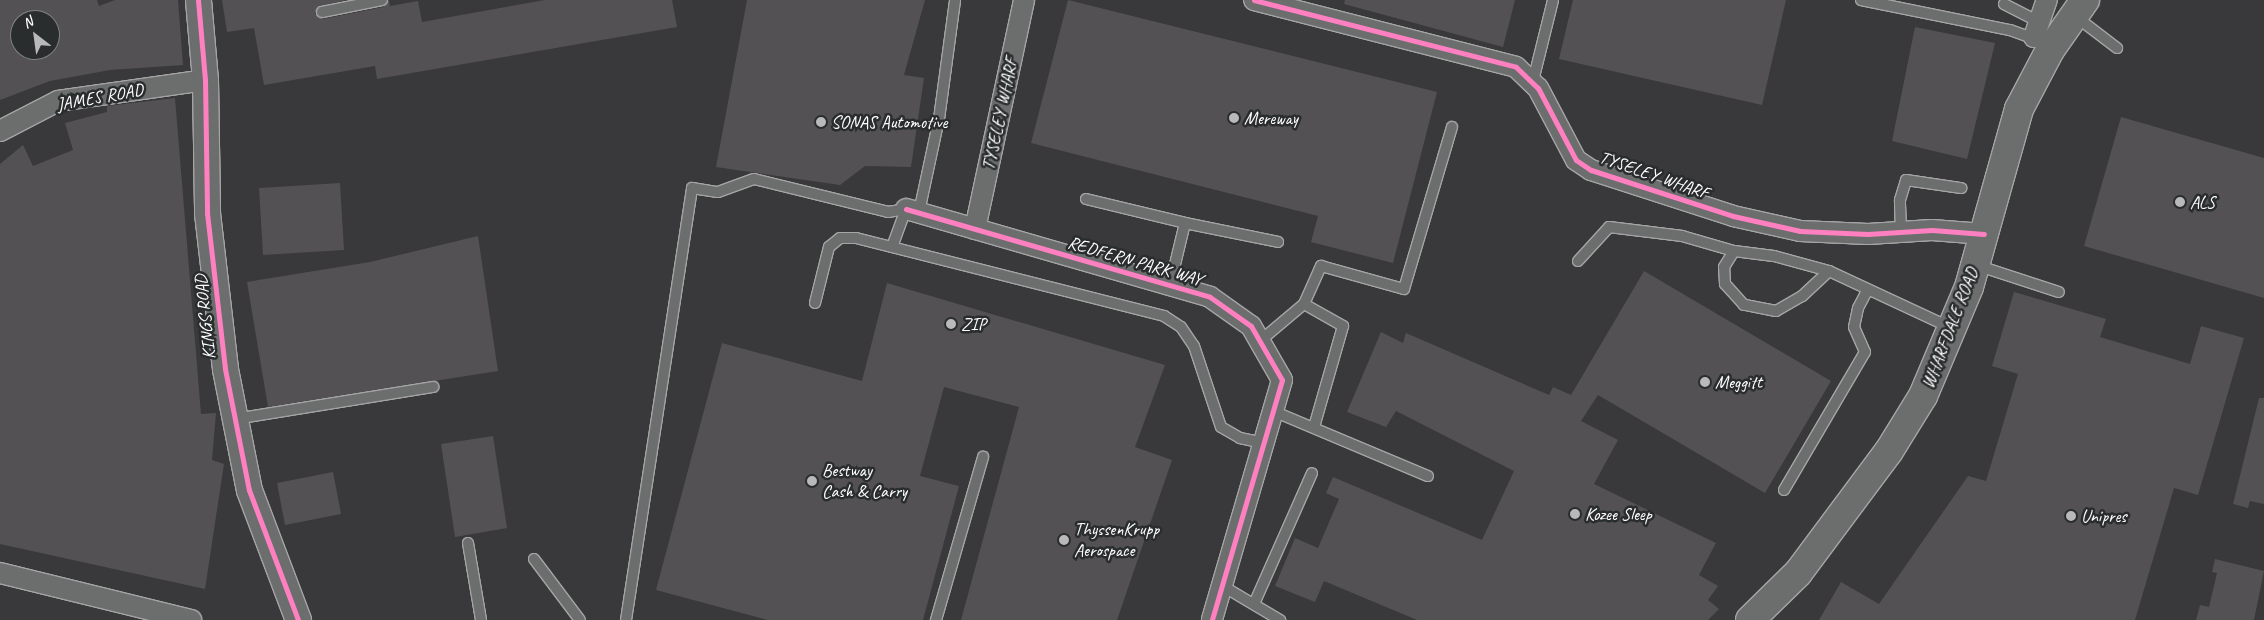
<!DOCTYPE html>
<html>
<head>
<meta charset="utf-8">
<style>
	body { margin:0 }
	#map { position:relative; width:2264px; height:620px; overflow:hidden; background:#39383a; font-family:Caveat,sans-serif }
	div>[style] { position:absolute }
	.building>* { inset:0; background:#535154 }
	.roads { filter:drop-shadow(1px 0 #a6a5a6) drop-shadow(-1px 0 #a6a5a6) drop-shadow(0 1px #a6a5a6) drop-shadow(0 -1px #a6a5a6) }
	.service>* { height:10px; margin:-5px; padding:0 5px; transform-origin:5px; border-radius:5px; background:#6c6d6d }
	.minor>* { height:20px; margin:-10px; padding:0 10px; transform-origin:10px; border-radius:10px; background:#6c6d6d }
	.tertiary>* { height:25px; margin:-12.5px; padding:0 12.5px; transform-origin:12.5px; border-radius:12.5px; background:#6c6d6d }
	.secondary>* { height:28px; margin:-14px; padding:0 14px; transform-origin:14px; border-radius:14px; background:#6c6d6d }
	.cycleway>* { height:5px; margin:-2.5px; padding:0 2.5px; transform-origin:2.5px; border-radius:2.5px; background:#ff80c0 }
	.dots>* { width:14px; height:14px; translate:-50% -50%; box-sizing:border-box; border:2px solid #2a2d2e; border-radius:50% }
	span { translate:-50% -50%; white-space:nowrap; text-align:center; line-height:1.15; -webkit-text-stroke:5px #2a2d2e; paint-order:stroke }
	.street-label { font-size:18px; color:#fff }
	.poi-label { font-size:18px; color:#fff }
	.left { translate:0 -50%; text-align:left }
	.north { position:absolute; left:10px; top:10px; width:50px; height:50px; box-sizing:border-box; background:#2a2d2e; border:1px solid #7f8182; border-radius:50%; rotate:330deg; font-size:14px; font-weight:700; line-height:20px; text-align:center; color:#fff }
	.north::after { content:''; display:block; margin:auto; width:18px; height:22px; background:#bab9ba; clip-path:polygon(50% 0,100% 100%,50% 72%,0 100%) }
</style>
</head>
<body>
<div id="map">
	<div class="building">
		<div style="clip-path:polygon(evenodd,0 0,97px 0,99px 6px,115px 0,178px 0,183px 65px,110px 70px,50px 81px,0 100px,0 0,20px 20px,50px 20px,50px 50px,20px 50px,20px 20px)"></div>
		<div style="clip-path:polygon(222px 0,347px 0,318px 7px,315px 14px,323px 19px,383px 7px,389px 0,390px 6px,418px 1px,422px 22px,545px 0,672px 0,677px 27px,377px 79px,375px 66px,264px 85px,254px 28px,227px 32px)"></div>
		<div style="clip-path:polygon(747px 0,925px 0,904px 75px,924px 78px,911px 167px,865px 166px,840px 185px,716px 167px)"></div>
		<div style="clip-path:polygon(1068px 0,1437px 92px,1393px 263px,1311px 242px,1318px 216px,1031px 143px)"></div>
		<div style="clip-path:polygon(1345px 0,1515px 0,1503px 47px,1344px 4px)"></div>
		<div style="clip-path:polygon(1573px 0,1786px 0,1762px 105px,1559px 59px)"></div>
		<div style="clip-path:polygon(1915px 27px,1995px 43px,1967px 159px,1892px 141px)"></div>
		<div style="clip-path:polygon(175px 98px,201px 414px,216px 413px,212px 460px,224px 464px,205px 589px,0 544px,0 164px,23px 145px,33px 166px,73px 150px,65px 123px,107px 112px,107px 106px)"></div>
		<div style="clip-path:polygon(2121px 117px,2264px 158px,2264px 298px,2084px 246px)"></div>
		<div style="clip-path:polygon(340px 183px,344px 250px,263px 255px,259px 188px)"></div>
		<div style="clip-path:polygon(478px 236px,498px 371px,268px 407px,247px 282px,370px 262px)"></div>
		<div style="clip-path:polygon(1644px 271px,1831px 381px,1765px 493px,1598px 395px,1581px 421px,1618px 440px,1594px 484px,1716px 543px,1699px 575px,1718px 586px,1708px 600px,1719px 609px,1708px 620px,1417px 620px,1324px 581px,1315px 602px,1275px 586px,1295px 538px,1318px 548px,1339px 499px,1326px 493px,1333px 477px,1482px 540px,1514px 471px,1396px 411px,1386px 427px,1347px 412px,1381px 332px,1403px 343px,1406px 333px,1549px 395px,1553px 387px,1571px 395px)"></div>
		<div style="clip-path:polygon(887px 283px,1165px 365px,1135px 447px,1172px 460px,1117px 620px,961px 620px,1019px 407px,944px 387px,920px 476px,959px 486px,923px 620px,768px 620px,656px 590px,722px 343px,862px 381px)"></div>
		<div style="clip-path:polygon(2014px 292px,2106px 319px,2100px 337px,2190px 364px,2201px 326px,2244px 338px,2198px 495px,2174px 488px,2135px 620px,1819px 620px,1841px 582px,1879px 604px,1968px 476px,1986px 481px,2018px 374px,1992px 366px)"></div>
		<div style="clip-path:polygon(2259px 398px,2264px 398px,2264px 504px,2250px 501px,2248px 508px,2233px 504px)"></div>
		<div style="clip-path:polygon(493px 436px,507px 528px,455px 537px,441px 444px)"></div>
		<div style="clip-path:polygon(333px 472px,341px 514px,285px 525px,277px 483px)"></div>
		<div style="clip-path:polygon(2215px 559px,2264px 571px,2254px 620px,2196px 620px,2200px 605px,2209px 607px,2217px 573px,2212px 572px)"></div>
	</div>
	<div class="roads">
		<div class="service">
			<div style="left:1861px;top:0;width:152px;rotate:11.4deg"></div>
			<div style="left:2010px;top:30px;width:29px;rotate:20deg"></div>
			<div style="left:2004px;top:4px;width:39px;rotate:27deg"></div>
			<div style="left:322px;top:12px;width:61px;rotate:-11.3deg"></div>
			<div style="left:2075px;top:16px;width:53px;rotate:37.3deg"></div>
			<div style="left:1533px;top:81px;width:83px;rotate:-76.1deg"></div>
			<div style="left:1086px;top:199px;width:102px;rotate:13.6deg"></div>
			<div style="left:1185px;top:223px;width:64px;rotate:103.6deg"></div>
			<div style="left:919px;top:212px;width:95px;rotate:-77.9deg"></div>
			<div style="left:939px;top:119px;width:120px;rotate:-82.3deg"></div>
			<div style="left:1185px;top:223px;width:95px;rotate:11.5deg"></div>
			<div style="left:1901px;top:232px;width:32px;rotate:-92deg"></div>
			<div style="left:1900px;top:200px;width:21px;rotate:-73deg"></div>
			<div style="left:1906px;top:180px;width:56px;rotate:8.3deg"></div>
			<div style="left:892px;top:247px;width:40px;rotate:-69.8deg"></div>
			<div style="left:1578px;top:261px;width:46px;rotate:-47.6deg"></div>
			<div style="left:1609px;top:227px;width:74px;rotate:7deg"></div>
			<div style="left:1682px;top:236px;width:54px;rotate:16.1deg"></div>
			<div style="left:1976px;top:265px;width:87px;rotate:18deg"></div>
			<div style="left:1829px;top:271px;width:37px;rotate:137deg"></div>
			<div style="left:1802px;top:296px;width:30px;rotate:150deg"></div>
			<div style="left:1776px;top:311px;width:33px;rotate:-169deg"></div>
			<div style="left:1744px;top:305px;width:28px;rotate:-132deg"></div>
			<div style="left:1725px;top:284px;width:17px;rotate:-93deg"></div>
			<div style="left:1724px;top:267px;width:19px;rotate:-58deg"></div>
			<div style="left:1734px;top:251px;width:40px;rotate:7.1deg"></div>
			<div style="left:1774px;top:256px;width:57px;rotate:15.3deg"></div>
			<div style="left:1829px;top:271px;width:135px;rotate:25deg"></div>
			<div style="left:815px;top:303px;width:58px;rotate:-76deg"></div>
			<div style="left:829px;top:247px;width:14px;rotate:-39deg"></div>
			<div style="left:840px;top:238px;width:16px"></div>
			<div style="left:856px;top:238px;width:318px;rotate:14.2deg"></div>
			<div style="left:1164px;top:316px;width:20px;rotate:33deg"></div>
			<div style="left:1181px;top:327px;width:23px;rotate:56deg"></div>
			<div style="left:1194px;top:346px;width:85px;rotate:71.6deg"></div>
			<div style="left:1221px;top:427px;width:22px;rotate:30deg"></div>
			<div style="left:1240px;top:438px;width:24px;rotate:12deg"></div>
			<div style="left:1304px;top:304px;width:45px;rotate:29.4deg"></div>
			<div style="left:1343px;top:326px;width:105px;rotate:106deg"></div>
			<div style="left:1260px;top:341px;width:57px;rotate:-40.1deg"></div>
			<div style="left:1304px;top:304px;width:42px;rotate:-65.9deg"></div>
			<div style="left:1321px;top:266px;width:86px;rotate:15.5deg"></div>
			<div style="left:1404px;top:289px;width:169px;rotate:-73.5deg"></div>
			<div style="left:1273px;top:411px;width:168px;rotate:22.8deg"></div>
			<div style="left:235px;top:419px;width:201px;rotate:-9.2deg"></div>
			<div style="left:1784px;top:490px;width:160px;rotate:-59.6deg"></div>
			<div style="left:1865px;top:352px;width:27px;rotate:-114deg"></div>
			<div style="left:1854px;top:327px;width:19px;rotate:-78deg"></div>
			<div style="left:1858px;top:308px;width:21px;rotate:-62deg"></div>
			<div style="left:468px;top:543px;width:78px;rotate:80.4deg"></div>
			<div style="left:534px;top:559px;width:76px;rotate:53deg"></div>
			<div style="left:1221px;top:585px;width:69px;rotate:30.7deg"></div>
			<div style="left:1254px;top:604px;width:143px;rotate:-66.1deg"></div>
			<div style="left:626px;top:620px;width:437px;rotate:-81.3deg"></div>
			<div style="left:692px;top:188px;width:26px;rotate:9deg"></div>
			<div style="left:718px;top:192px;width:38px;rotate:-20deg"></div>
			<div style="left:754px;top:179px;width:138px;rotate:13.8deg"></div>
			<div style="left:888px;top:212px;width:18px;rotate:-9deg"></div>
			<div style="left:936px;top:620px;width:170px;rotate:-73.9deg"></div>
		</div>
		<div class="minor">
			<div style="left:1254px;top:0;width:270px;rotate:14.3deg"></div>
			<div style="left:1516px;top:67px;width:30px;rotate:44deg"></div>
			<div style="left:1538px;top:88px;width:81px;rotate:62.2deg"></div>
			<div style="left:1576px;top:160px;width:18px;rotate:34deg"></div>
			<div style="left:1591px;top:170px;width:149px;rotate:17.9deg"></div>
			<div style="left:1733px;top:216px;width:69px;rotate:12.6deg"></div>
			<div style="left:1800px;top:231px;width:68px;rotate:2.5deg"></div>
			<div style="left:1868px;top:234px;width:64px;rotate:-3.6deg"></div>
			<div style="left:1932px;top:230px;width:52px;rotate:4.4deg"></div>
			<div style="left:2034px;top:37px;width:39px;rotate:-71deg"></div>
			<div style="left:0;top:131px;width:65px;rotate:-27.3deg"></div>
			<div style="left:58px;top:101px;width:148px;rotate:-8.1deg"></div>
			<div style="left:906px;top:209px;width:316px;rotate:16.1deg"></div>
			<div style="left:1210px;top:297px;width:50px;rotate:35.3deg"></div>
			<div style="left:1251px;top:326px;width:62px;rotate:60.1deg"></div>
			<div style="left:1282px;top:380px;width:250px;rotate:106.3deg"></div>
			<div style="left:975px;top:229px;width:234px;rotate:-77.9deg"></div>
			<div style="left:0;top:573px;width:197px;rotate:13.8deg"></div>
		</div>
		<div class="tertiary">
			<div style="left:198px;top:0;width:80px;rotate:85deg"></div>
			<div style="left:205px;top:80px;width:133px;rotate:89.1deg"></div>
			<div style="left:207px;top:213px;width:157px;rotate:83.4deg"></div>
			<div style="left:225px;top:369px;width:123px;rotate:78.8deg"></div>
			<div style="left:249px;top:490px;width:139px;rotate:69.3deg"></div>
		</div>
		<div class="secondary">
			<div style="left:1750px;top:620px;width:67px;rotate:-44.4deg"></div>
			<div style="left:1798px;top:573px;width:152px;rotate:-53.3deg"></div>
			<div style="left:1889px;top:451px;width:65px;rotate:-58.3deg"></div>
			<div style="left:1923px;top:396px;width:118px;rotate:-67.1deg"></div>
			<div style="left:1969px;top:287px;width:185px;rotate:-74.3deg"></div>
			<div style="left:2019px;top:109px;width:67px;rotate:-62.3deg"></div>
			<div style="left:2050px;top:50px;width:61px;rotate:-55deg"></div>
		</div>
	</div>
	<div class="cycleway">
		<div style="left:198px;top:0;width:80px;rotate:85deg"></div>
		<div style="left:205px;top:80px;width:133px;rotate:89.1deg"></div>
		<div style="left:207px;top:213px;width:157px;rotate:83.4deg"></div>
		<div style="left:225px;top:369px;width:123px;rotate:78.8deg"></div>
		<div style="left:249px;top:490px;width:139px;rotate:69.3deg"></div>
		<div style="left:1254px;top:0;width:270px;rotate:14.3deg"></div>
		<div style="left:1516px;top:67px;width:30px;rotate:44deg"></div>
		<div style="left:1538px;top:88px;width:81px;rotate:62.2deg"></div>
		<div style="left:1576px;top:160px;width:18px;rotate:34deg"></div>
		<div style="left:1591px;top:170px;width:149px;rotate:17.9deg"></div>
		<div style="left:1733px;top:216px;width:69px;rotate:12.6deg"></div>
		<div style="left:1800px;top:231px;width:68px;rotate:2.5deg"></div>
		<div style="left:1868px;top:234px;width:64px;rotate:-3.6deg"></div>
		<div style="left:1932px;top:230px;width:52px;rotate:4.4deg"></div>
		<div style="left:906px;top:209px;width:316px;rotate:16.1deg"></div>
		<div style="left:1210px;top:297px;width:50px;rotate:35.3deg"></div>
		<div style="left:1251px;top:326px;width:62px;rotate:60.1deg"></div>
		<div style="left:1282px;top:380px;width:250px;rotate:106.3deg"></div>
	</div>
	<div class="dots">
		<div style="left:1234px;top:118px;background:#bab9ba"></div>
		<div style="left:821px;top:122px;background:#bab9ba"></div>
		<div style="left:2180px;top:202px;background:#bab9ba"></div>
		<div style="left:951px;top:324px;background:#bab9ba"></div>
		<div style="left:1705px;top:382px;background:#bab9ba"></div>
		<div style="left:812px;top:481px;background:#bab9ba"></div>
		<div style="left:1575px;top:514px;background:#bab9ba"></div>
		<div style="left:2071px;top:516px;background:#bab9ba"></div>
		<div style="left:1064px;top:540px;background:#bab9ba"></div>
	</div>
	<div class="street-label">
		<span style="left:100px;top:97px;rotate:-10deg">JAMES ROAD</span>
		<span style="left:1000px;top:114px;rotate:-78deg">TYSELEY WHARF</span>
		<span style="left:1654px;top:175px;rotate:19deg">TYSELEY WHARF</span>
		<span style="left:1135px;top:261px;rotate:16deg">REDFERN PARK WAY</span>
		<span style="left:205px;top:317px;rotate:-96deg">KINGS ROAD</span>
		<span style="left:1950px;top:328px;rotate:-69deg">WHARFDALE ROAD</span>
	</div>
	<div class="poi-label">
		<span class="left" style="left:1244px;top:118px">Mereway</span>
		<span class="left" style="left:831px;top:122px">SONAS Automotive</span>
		<span class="left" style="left:2190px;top:202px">ALS</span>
		<span class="left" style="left:961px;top:324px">ZIP</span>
		<span class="left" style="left:1715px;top:382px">Meggitt</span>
		<span class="left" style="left:822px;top:481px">Bestway<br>Cash &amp; Carry</span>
		<span class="left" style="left:1585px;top:514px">Kozee Sleep</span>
		<span class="left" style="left:2081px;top:516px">Unipres</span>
		<span class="left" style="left:1074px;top:540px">ThyssenKrupp<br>Aerospace</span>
	</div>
	<div class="north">N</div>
</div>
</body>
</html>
